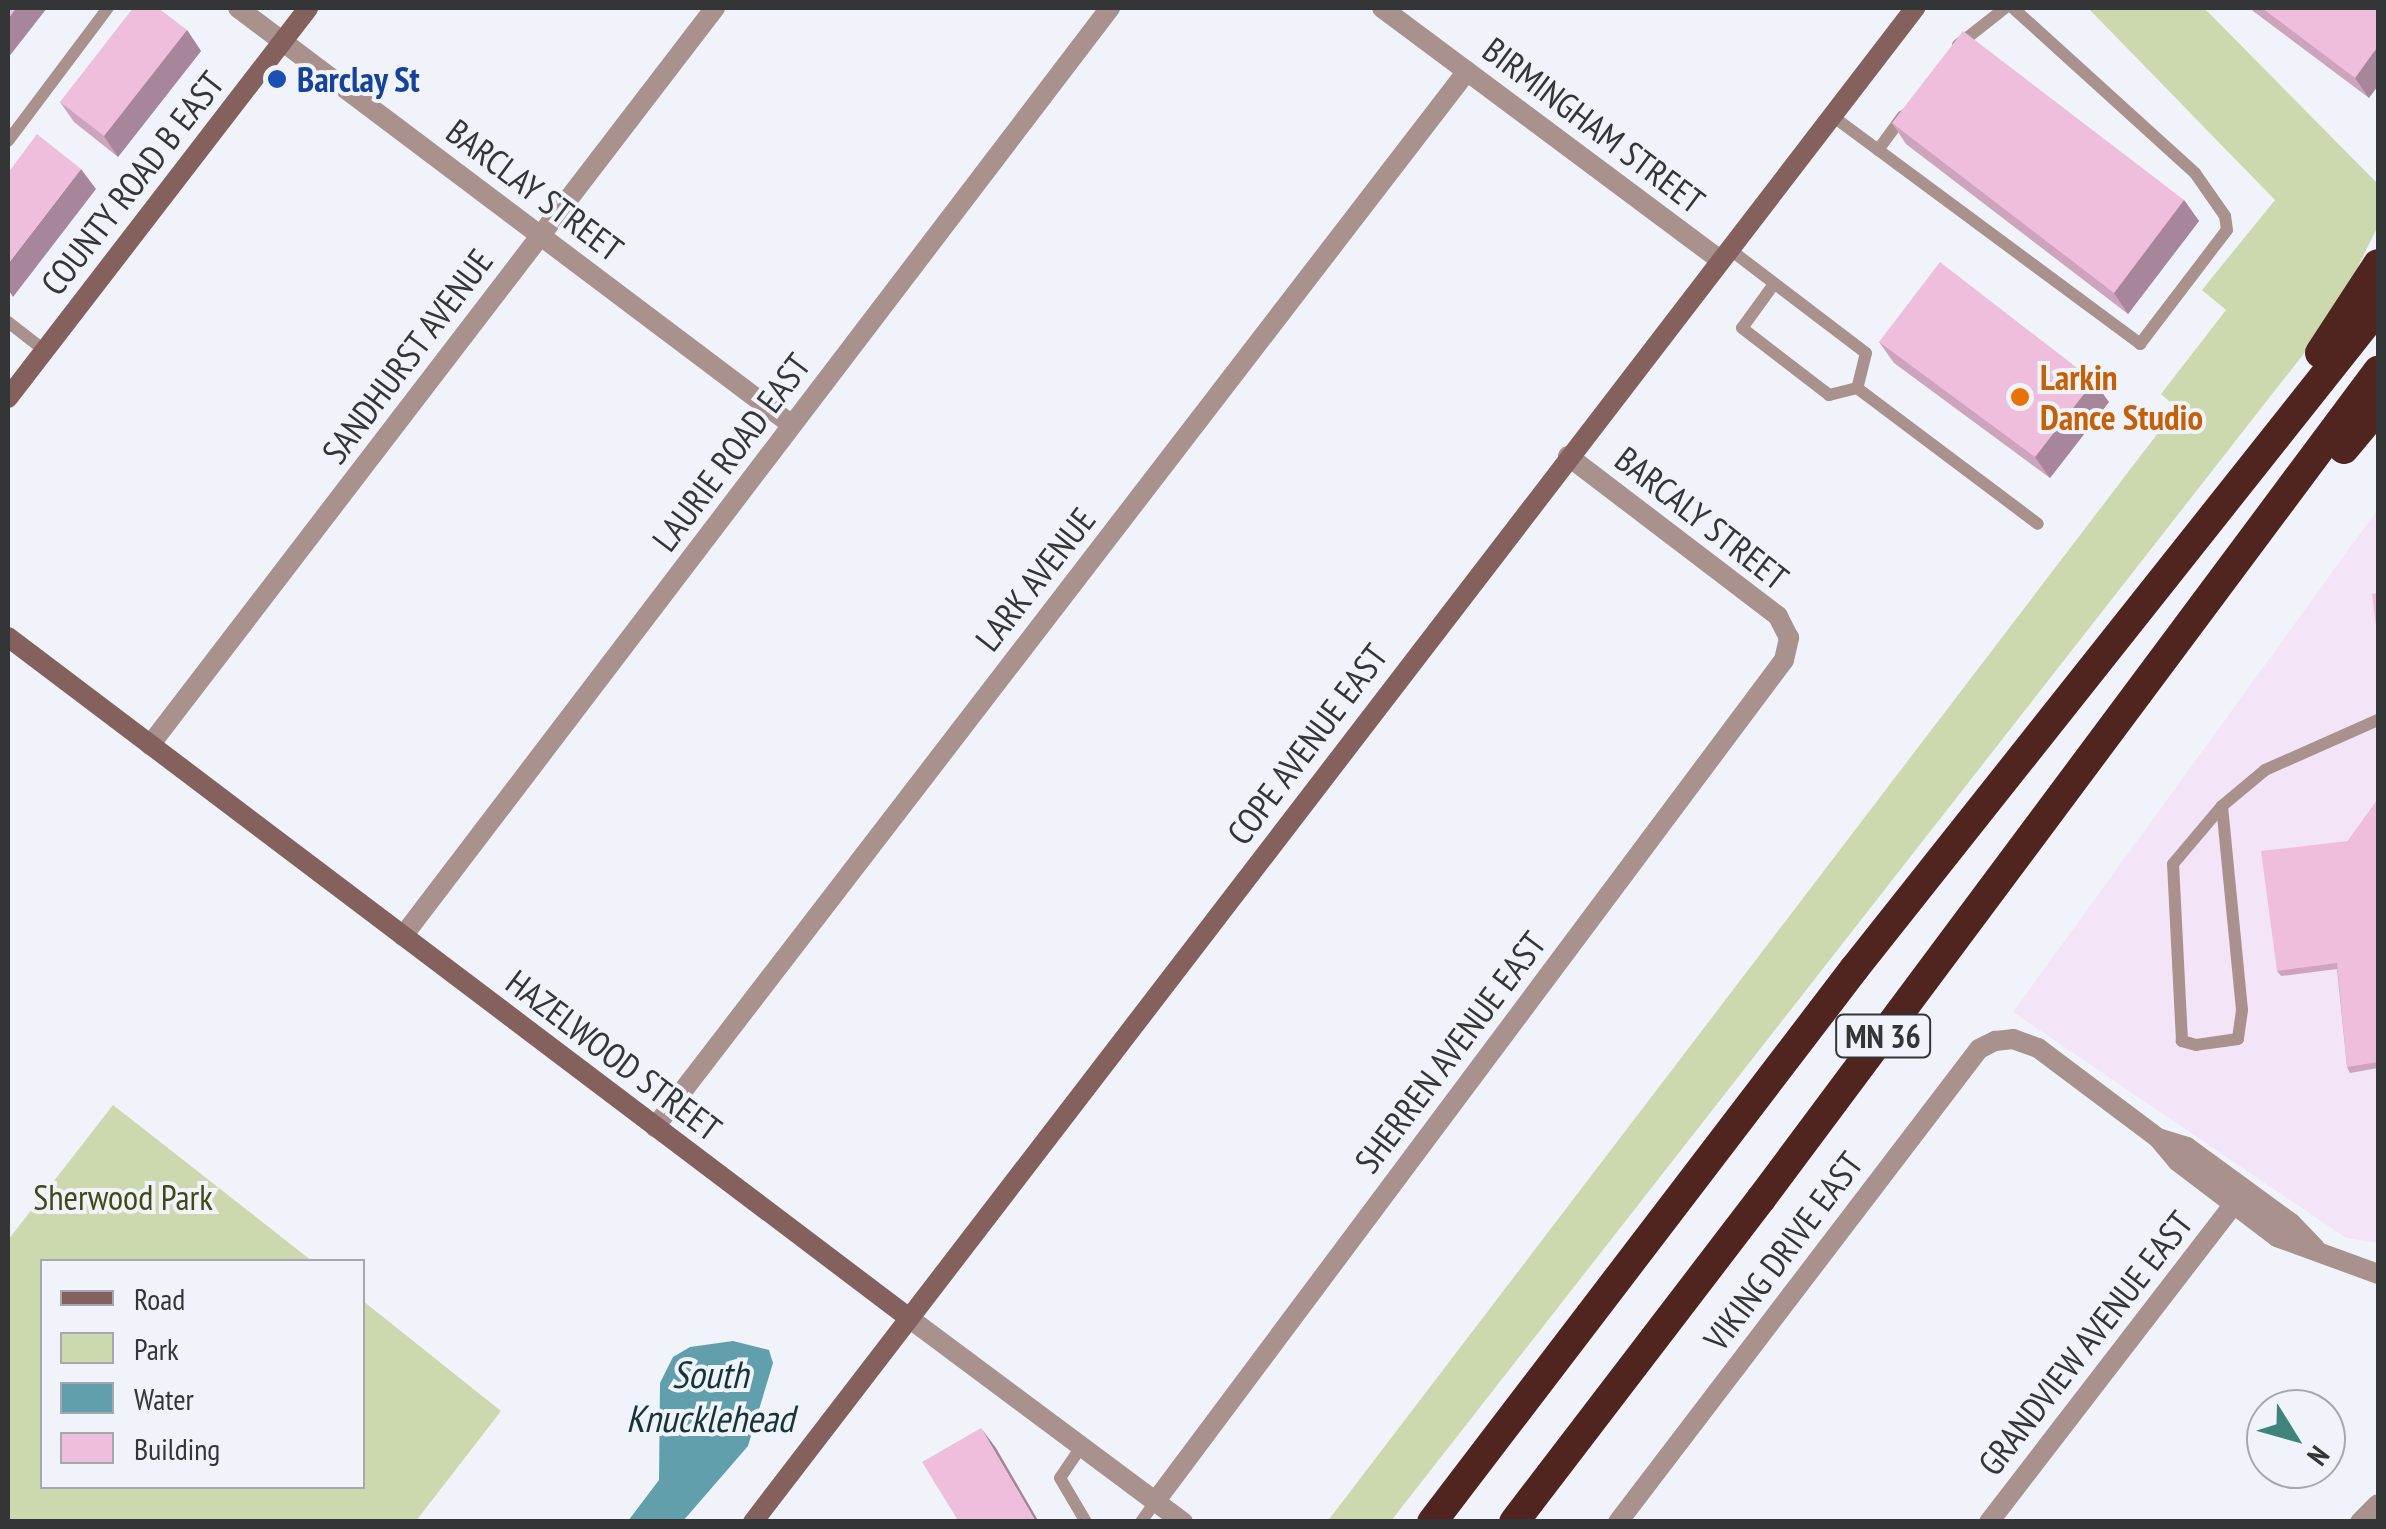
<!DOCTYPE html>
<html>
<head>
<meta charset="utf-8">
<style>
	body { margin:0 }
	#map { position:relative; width:2386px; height:1529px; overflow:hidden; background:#f0f4fa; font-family:"PT Sans Narrow",sans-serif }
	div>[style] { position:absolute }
	.commercial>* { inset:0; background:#f3e4f7 }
	.green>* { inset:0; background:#ccd8ae }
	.water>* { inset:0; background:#619fad }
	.lane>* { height:12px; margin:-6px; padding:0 6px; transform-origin:6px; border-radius:6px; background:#a9918d }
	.street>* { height:20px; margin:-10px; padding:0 10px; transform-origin:10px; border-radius:10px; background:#a9918d }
	.secondary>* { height:20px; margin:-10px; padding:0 10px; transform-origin:10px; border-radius:10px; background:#84615c }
	.highway>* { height:30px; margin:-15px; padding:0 15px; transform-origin:15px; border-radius:15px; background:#50241f }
	.wall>* { inset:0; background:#cda3bd }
	.shaded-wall>* { inset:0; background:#a7859a }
	.building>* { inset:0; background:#eebedc }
	.dots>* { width:28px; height:28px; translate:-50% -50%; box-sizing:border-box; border:5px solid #f0f4fa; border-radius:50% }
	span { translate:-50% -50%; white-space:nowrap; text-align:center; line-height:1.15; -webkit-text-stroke:8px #f0f4fa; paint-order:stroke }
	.shield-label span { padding:2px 8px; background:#f0f4fa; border:2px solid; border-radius:8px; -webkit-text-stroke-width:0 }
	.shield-label { font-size:32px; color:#343537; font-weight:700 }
	.transit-label { font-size:35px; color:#164399; font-weight:700 }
	.left { translate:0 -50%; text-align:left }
	.street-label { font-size:35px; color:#343537 }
	.food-label { font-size:35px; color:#c56008; font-weight:700 }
	.park-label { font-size:35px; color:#3f4b15 }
	.water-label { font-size:38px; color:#15353b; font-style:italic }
	.frame { position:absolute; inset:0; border:10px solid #343537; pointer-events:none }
	.legend { position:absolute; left:40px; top:1259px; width:325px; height:230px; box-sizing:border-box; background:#f0f4fa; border:2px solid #a5a8ac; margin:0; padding:12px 18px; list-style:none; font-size:30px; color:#343537 }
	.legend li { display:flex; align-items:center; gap:20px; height:50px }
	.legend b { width:50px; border:2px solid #a5a8ac }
	.north { position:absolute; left:2246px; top:1389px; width:100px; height:100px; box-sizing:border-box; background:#f0f4fa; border:2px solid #a5a8ac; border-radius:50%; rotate:127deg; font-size:28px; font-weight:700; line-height:40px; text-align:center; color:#343537 }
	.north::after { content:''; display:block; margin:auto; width:35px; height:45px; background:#3e847a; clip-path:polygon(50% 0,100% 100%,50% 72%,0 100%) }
</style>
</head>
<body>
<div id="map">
	<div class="commercial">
		<div style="clip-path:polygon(2378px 509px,2378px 1243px,2346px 1238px,2013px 1012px)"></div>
	</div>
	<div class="green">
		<div style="clip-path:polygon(2088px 8px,2204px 8px,2378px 184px,2378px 226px,2334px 315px,1391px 1521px,1327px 1522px,2177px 408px,2161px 394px,2226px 310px,2202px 290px,2275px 200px)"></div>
		<div style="clip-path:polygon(113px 1105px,312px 1261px,42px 1262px,42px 1486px,362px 1486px,363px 1301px,501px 1411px,416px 1521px,8px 1521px,8px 1240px)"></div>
	</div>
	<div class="water">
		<div style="clip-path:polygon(733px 1341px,769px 1350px,773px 1363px,748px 1446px,683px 1521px,628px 1521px,659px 1480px,660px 1383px,673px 1357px,690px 1347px)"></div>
	</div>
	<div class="lane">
		<div style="left:1958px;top:45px;width:60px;rotate:-38.2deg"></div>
		<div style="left:1831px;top:115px;width:385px;rotate:36.5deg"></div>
		<div style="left:2140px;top:344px;width:143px;rotate:-52.7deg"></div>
		<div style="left:2227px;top:230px;width:14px;rotate:-98deg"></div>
		<div style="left:2225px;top:216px;width:52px;rotate:-124.9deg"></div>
		<div style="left:2195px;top:173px;width:246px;rotate:-137.8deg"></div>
		<div style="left:8px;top:141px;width:166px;rotate:-53.1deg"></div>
		<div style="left:1878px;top:150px;width:42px;rotate:-53.7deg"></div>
		<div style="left:1728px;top:248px;width:173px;rotate:37.3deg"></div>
		<div style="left:1866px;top:353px;width:36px;rotate:104deg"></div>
		<div style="left:1774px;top:284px;width:54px;rotate:126deg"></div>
		<div style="left:1742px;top:328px;width:110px;rotate:37.6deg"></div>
		<div style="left:1829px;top:395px;width:29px;rotate:-14deg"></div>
		<div style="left:8px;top:322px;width:46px;rotate:37.9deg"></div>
		<div style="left:1857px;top:388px;width:226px;rotate:36.9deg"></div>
		<div style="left:2222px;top:806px;width:205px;rotate:84.4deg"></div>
		<div style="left:2242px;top:1010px;width:29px;rotate:98deg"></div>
		<div style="left:2238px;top:1039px;width:42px;rotate:171.9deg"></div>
		<div style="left:2196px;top:1045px;width:15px;rotate:-164deg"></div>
		<div style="left:2182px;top:1041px;width:177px;rotate:-92.9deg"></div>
		<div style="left:2173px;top:864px;width:76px;rotate:-49.8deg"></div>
		<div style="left:2222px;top:806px;width:56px;rotate:-39.9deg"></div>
		<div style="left:2265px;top:770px;width:124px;rotate:-23.9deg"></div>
		<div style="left:1081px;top:1447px;width:37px;rotate:124deg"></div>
		<div style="left:1060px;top:1478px;width:51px;rotate:59.4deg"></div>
		<div style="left:1141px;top:1522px;width:24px;rotate:-55deg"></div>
	</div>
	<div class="street">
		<div style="left:238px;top:8px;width:693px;rotate:36.97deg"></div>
		<div style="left:1382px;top:8px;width:420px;rotate:36.7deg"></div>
		<div style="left:150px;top:745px;width:929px;rotate:-52.53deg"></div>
		<div style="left:403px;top:936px;width:1167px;rotate:-52.7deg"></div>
		<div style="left:655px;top:1127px;width:1332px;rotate:-52.44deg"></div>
		<div style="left:2158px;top:1138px;width:30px;rotate:17deg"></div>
		<div style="left:2187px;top:1147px;width:129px;rotate:36.2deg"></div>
		<div style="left:2291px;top:1223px;width:35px;rotate:46deg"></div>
		<div style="left:909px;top:1318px;width:342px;rotate:36.7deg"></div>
		<div style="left:1155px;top:1502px;width:1051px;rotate:-53.24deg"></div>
		<div style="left:1784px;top:660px;width:23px;rotate:-77deg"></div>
		<div style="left:1789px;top:638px;width:25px;rotate:-117deg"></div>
		<div style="left:1778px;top:616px;width:264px;rotate:-142.7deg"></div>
		<div style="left:1618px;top:1522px;width:595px;rotate:-52.65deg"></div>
		<div style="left:1979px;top:1049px;width:18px;rotate:-27deg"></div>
		<div style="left:1995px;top:1041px;width:18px;rotate:-6deg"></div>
		<div style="left:2013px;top:1039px;width:27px;rotate:20deg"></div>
		<div style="left:2038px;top:1048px;width:150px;rotate:36.9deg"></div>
		<div style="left:2158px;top:1138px;width:30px;rotate:50deg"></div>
		<div style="left:2177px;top:1161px;width:126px;rotate:37.2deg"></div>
		<div style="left:2277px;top:1237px;width:108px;rotate:20.1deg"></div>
		<div style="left:1989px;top:1522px;width:400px;rotate:-52.4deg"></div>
		<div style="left:2360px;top:1522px;width:25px;rotate:-45deg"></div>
	</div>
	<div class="secondary">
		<div style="left:8px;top:398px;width:492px;rotate:-52.4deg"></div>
		<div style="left:8px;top:637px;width:1129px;rotate:37.08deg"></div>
		<div style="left:753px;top:1522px;width:1909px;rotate:-52.49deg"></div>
	</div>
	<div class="highway">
		<div style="left:2320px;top:353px;width:106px;rotate:-56.9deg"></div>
		<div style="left:2344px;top:449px;width:53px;rotate:-50.3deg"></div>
		<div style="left:1432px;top:1522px;width:696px;rotate:-52.65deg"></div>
		<div style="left:1854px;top:969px;width:844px;rotate:-51.59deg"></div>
		<div style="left:1514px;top:1522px;width:407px;rotate:-52.6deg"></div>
		<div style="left:1761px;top:1199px;width:1033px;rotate:-53.31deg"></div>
	</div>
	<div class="wall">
		<div style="clip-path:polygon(2249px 8px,2378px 8px,2369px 98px)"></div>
		<div style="clip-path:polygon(187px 30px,201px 51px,118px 157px,74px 122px,60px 102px)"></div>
		<div style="clip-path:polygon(1892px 123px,2184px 200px,2199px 221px,2128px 314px,1906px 144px)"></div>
		<div style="clip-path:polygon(1879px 342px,2109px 402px,2050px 478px,1894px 363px)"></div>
		<div style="clip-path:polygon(2378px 799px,2378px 1068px,2350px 1073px,2347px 1067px,2337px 969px,2281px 976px,2277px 971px,2348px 841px)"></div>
	</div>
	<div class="shaded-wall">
		<div style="clip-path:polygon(16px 8px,47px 8px,8px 58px,8px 19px)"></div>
		<div style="clip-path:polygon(187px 30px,201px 51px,118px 157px,104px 136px)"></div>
		<div style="clip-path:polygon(2378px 46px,2378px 86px,2369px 98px,2355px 78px)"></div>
		<div style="clip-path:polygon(81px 169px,96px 189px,13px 297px,8px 289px,8px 264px)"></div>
		<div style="clip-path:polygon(2184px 200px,2199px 221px,2128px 314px,2114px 293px)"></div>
		<div style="clip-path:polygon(2094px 381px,2109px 402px,2050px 478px,2035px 457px)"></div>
		<div style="clip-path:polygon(981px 1428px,996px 1448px,1039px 1522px,1036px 1522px)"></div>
	</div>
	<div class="building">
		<div style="clip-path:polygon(8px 8px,16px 8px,8px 19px)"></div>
		<div style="clip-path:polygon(133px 8px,158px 8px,187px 30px,104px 136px,60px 102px)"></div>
		<div style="clip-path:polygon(2262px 8px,2378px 8px,2378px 46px,2355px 78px)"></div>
		<div style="clip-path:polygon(1963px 31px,2184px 200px,2114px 293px,1892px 123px)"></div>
		<div style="clip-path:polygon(37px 134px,81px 169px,8px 264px,8px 173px)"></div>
		<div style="clip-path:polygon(1940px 262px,2094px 381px,2035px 457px,1879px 342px)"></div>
		<div style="clip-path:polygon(2378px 593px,2378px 642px,2372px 594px)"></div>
		<div style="clip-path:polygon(2378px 799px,2378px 1062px,2347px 1067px,2337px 963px,2277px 971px,2261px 851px,2348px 841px)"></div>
		<div style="clip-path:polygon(981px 1428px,1036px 1522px,959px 1522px,922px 1462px)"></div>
	</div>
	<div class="dots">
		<div style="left:277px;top:79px;background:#1a4fb4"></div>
		<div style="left:2020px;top:397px;background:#e8710a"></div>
	</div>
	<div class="shield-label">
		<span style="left:1883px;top:1036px">MN 36</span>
	</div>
	<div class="transit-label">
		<span class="left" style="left:297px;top:79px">Barclay St</span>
	</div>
	<div class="street-label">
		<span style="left:1594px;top:125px;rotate:37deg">BIRMINGHAM STREET</span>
		<span style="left:132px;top:183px;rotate:-52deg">COUNTY ROAD B EAST</span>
		<span style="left:535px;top:190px;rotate:37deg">BARCLAY STREET</span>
		<span style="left:407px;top:356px;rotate:-53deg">SANDHURST AVENUE</span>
		<span style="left:731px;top:452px;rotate:-53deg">LAURIE ROAD EAST</span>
		<span style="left:1702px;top:518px;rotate:38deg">BARCALY STREET</span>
		<span style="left:1035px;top:579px;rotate:-52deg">LARK AVENUE</span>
		<span style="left:1307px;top:744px;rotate:-53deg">COPE AVENUE EAST</span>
		<span style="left:1450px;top:1052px;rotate:-53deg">SHERREN AVENUE EAST</span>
		<span style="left:614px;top:1055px;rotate:37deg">HAZELWOOD STREET</span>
		<span style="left:1783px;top:1251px;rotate:-53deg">VIKING DRIVE EAST</span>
		<span style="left:2085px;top:1343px;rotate:-52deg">GRANDVIEW AVENUE EAST</span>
	</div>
	<div class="food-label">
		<span class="left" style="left:2040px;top:397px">Larkin<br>Dance Studio</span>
	</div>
	<div class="park-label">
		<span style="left:123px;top:1197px">Sherwood Park</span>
	</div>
	<div class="water-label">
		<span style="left:710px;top:1396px">South<br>Knucklehead</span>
	</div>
	<div class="frame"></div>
	<ul class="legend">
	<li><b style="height:12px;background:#84615c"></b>Road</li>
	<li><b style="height:28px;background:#ccd8ae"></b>Park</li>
	<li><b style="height:28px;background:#619fad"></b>Water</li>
	<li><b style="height:28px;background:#eebedc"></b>Building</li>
	</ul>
	<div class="north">N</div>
</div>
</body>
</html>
